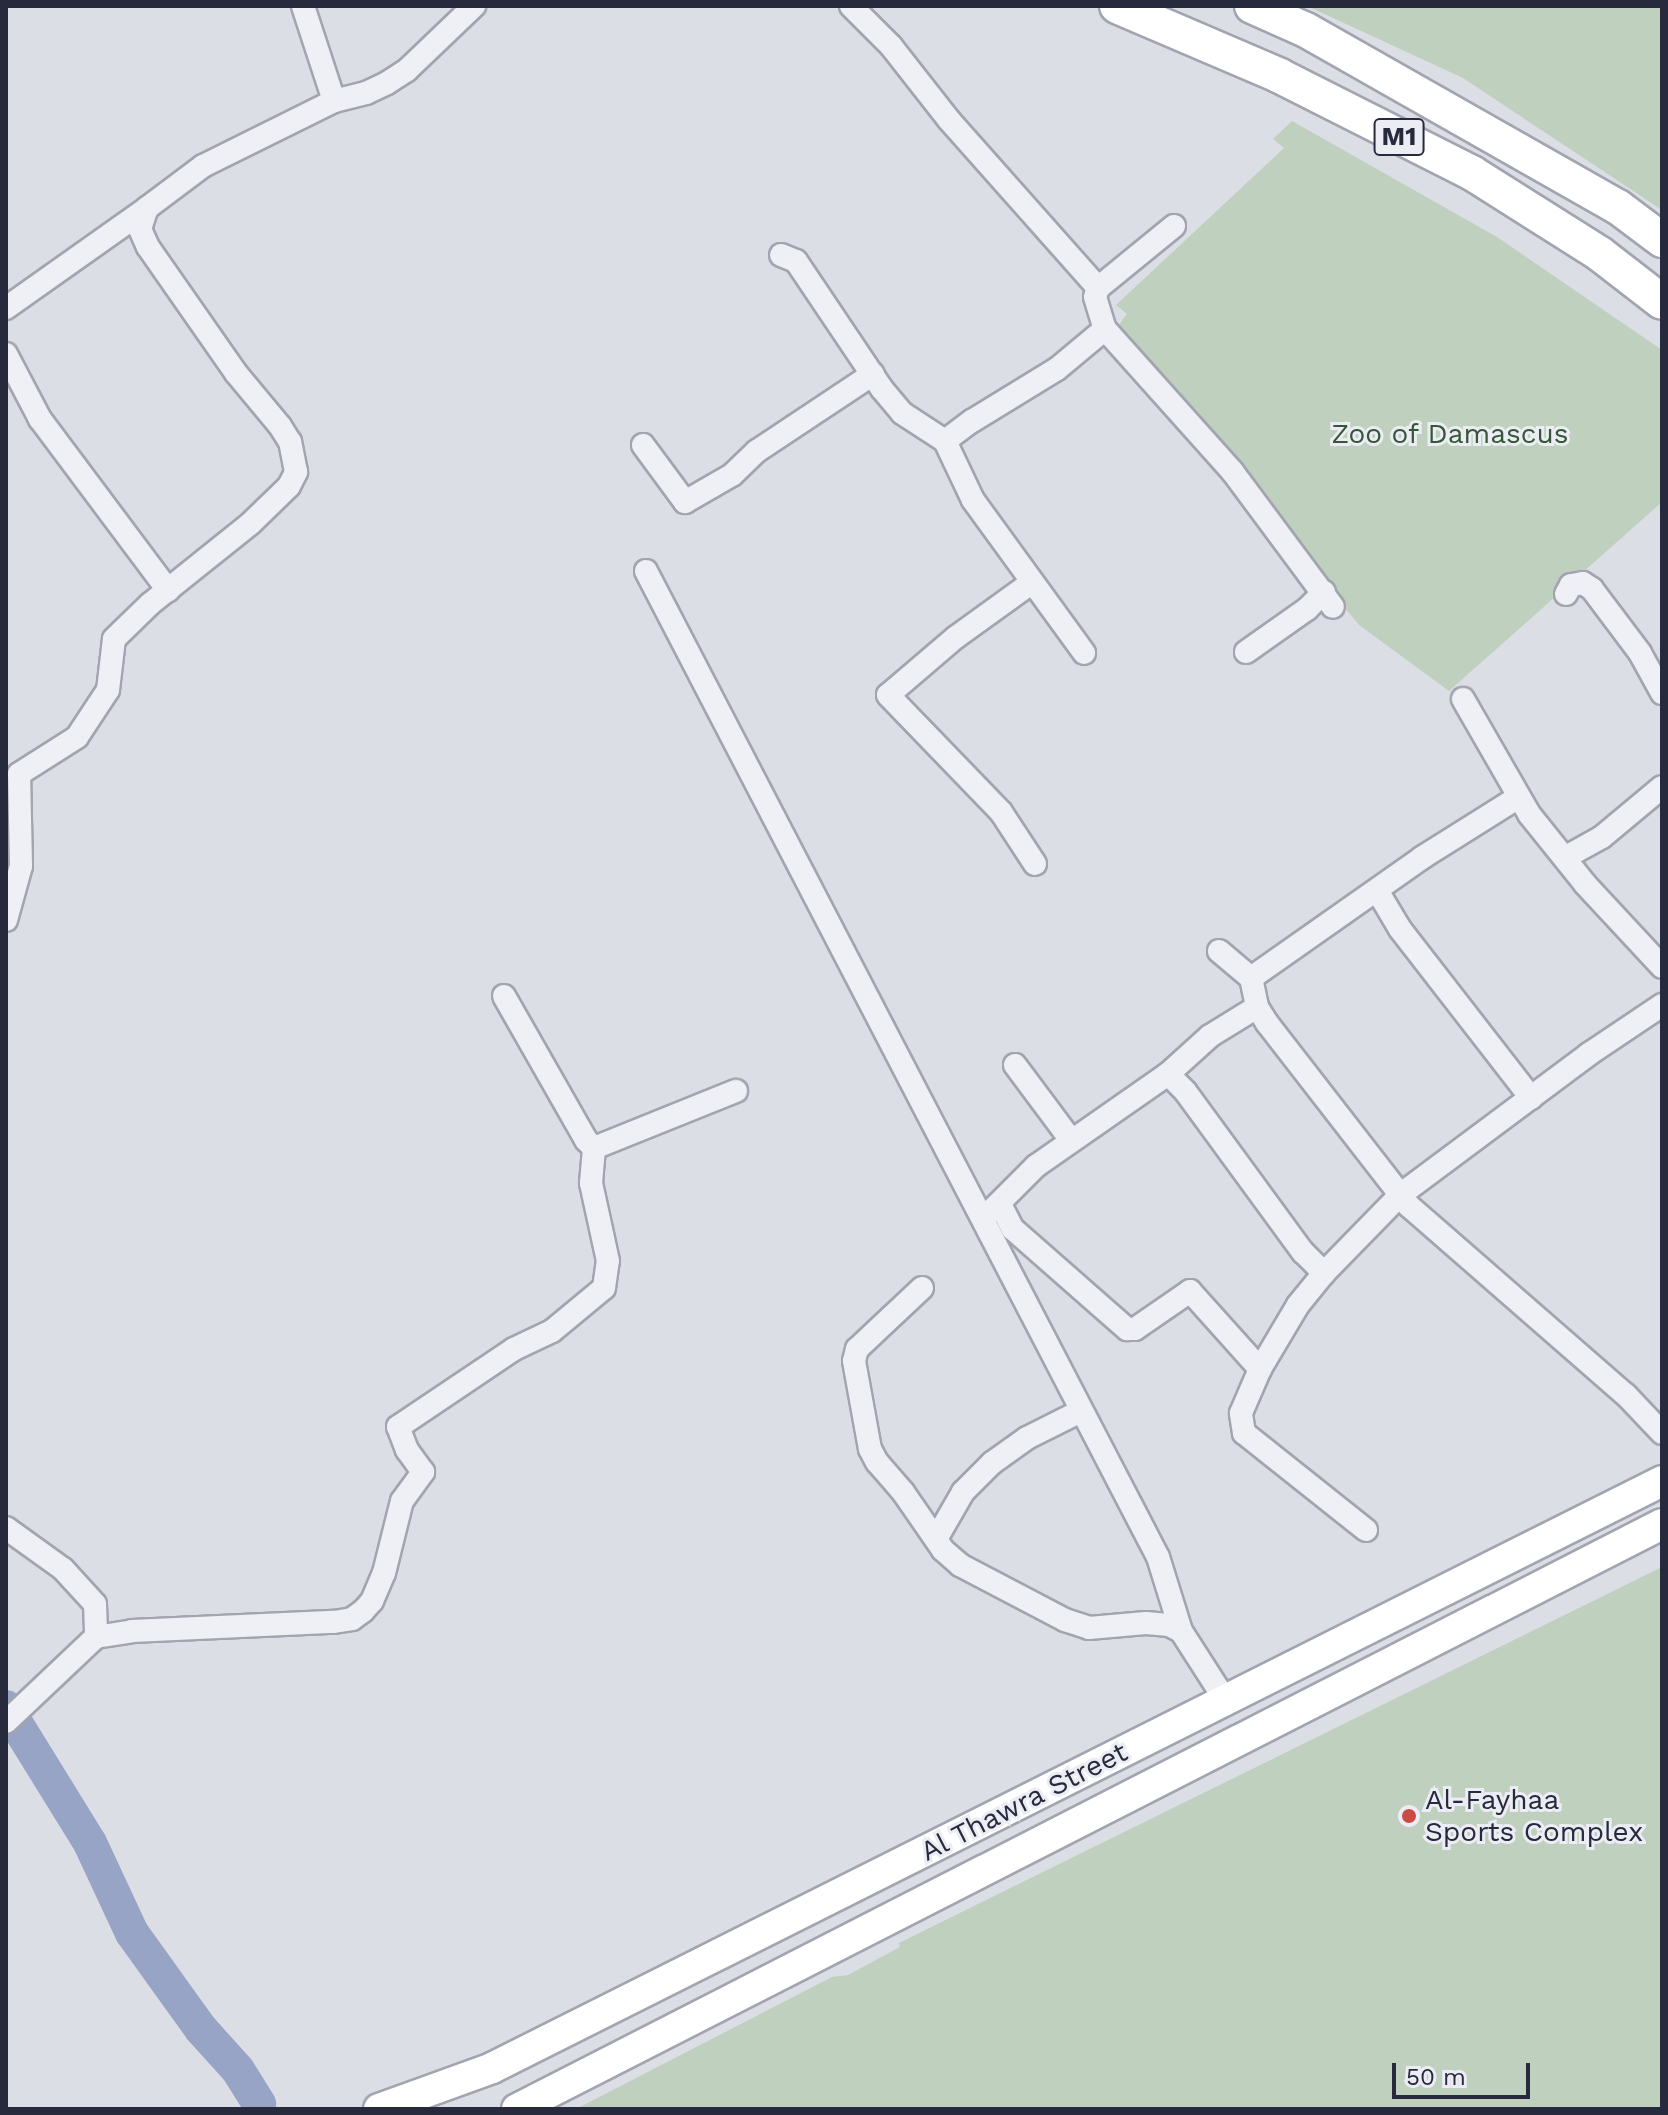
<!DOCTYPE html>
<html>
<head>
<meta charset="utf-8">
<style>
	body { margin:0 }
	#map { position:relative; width:1668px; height:2115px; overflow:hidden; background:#dcdee6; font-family:"Work Sans",sans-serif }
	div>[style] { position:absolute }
	.green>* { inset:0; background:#bfd0be }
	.river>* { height:34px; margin:-17px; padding:0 17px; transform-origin:17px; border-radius:17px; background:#98a4c6 }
	.roads { filter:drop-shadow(2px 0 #a2a4b0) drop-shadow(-2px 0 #a2a4b0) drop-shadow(0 2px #a2a4b0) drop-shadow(0 -2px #a2a4b0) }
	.minor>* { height:22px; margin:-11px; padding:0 11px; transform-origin:11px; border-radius:11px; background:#eff0f5 }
	.major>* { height:30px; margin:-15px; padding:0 15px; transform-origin:15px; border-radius:15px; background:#fff }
	.highway>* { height:34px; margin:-17px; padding:0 17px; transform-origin:17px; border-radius:17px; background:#fff }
	.dots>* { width:22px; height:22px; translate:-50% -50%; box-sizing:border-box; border:4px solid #ecedf4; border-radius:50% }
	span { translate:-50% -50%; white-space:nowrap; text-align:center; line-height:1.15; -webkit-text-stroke:6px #ecedf4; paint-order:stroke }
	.shield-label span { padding:2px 6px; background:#ecedf4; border:2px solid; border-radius:6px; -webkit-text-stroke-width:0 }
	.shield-label { font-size:26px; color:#272a3c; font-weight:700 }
	.park-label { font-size:28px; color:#345735 }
	.poi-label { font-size:28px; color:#272a3c }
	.left { translate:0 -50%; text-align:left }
	.street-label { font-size:28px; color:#272a3c }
	.frame { position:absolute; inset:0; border:8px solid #272a3c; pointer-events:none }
	.scale { position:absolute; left:1392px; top:2063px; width:138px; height:36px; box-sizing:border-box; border:4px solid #272a3c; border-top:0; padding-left:10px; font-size:24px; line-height:28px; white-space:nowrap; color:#272a3c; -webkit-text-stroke:6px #ecedf4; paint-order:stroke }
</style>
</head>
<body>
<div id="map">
	<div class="green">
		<div style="clip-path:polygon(1307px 6px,1662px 6px,1662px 210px,1463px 78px)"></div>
		<div style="clip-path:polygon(1292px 121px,1497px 237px,1662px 350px,1662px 502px,1449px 691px,1359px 625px,1116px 329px,1127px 314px,1116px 305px,1284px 148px,1273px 139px)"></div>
		<div style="clip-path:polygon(1662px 1567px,1662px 2109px,576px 2109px,832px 1977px,848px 1975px,900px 1947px,899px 1943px)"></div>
	</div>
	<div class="river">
		<div style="left:6px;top:1707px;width:160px;rotate:58.3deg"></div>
		<div style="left:90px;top:1843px;width:99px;rotate:65deg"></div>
		<div style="left:132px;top:1933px;width:118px;rotate:54.3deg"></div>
		<div style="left:201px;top:2029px;width:55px;rotate:47.9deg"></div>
		<div style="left:238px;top:2070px;width:40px;rotate:58deg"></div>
	</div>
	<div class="roads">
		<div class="minor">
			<div style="left:303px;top:6px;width:100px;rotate:71.9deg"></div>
			<div style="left:851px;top:6px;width:57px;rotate:45deg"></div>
			<div style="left:891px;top:46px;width:94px;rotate:51.9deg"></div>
			<div style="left:949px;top:120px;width:225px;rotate:48.4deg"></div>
			<div style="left:1174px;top:226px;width:98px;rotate:140.8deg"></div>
			<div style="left:1098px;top:288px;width:9px;rotate:108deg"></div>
			<div style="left:1095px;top:297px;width:34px;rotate:73deg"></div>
			<div style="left:1105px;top:329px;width:191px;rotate:48.2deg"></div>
			<div style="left:1232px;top:471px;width:169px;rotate:53.4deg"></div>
			<div style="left:781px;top:255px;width:16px;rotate:22deg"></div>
			<div style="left:796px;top:261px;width:154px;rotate:56.1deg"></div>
			<div style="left:882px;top:389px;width:31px;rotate:50deg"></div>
			<div style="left:902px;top:413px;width:51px;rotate:33.1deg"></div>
			<div style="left:945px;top:441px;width:65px;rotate:64.6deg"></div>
			<div style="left:973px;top:500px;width:189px;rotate:54deg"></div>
			<div style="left:6px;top:308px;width:173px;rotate:-35.3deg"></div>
			<div style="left:6px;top:354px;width:73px;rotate:62.4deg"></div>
			<div style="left:40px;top:419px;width:214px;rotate:53.2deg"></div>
			<div style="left:945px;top:441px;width:34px;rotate:-37deg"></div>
			<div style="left:972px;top:421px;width:100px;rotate:-31.5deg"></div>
			<div style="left:1057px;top:369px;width:62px;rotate:-39.8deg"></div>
			<div style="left:643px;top:445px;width:71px;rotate:53.6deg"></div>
			<div style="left:685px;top:502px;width:54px;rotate:-29.9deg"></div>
			<div style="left:732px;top:475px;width:35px;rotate:-44deg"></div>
			<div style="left:757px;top:451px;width:139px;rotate:-33.6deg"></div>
			<div style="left:646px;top:571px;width:1111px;rotate:62.56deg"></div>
			<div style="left:1158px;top:1557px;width:77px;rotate:72.7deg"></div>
			<div style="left:1031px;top:583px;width:92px;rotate:144.2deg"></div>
			<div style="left:956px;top:637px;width:89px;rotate:139.5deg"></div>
			<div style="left:888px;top:695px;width:163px;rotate:46deg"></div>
			<div style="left:1001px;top:812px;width:62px;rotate:56.8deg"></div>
			<div style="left:1566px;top:594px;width:10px;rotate:-61deg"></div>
			<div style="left:1571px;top:585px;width:12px;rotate:-9deg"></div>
			<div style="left:1583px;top:583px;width:11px;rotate:34deg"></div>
			<div style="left:1592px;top:589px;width:80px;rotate:53.1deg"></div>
			<div style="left:1640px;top:653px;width:46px;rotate:61.2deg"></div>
			<div style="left:1246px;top:652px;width:75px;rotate:-35.2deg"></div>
			<div style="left:1307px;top:609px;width:24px;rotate:-45deg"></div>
			<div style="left:1463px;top:699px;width:133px;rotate:60.1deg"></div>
			<div style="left:1529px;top:814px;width:90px;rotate:51.3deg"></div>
			<div style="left:1585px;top:884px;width:113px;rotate:47.1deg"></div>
			<div style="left:1566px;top:857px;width:41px;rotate:-29.1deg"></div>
			<div style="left:1602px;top:837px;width:78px;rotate:-39.8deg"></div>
			<div style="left:1378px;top:892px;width:43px;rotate:59.3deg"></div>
			<div style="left:1400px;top:929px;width:214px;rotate:52.2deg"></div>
			<div style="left:6px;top:920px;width:56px;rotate:-74.5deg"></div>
			<div style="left:21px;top:866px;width:92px;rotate:-91.2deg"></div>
			<div style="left:19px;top:774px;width:69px;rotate:-32.5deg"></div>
			<div style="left:77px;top:737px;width:56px;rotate:-56.6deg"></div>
			<div style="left:108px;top:690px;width:51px;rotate:-83.3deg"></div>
			<div style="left:114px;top:639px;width:50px;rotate:-44.2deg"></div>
			<div style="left:150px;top:604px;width:129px;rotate:-38.7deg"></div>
			<div style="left:251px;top:523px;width:53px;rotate:-44.2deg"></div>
			<div style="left:289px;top:486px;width:16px;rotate:-63deg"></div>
			<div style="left:296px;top:472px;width:31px;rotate:-101deg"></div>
			<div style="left:290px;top:442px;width:19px;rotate:-122deg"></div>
			<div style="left:280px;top:426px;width:69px;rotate:-129.7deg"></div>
			<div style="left:236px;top:373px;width:154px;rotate:-124.9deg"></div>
			<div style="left:148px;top:247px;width:20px;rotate:-114deg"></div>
			<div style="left:140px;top:229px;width:22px;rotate:-72deg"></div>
			<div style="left:147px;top:208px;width:70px;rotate:-36.9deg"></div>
			<div style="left:203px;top:166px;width:146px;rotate:-26.4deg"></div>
			<div style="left:334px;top:101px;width:33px;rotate:-14deg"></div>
			<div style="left:366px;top:93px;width:23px;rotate:-25deg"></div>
			<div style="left:387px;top:83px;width:24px;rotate:-33deg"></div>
			<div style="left:407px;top:70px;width:93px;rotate:-43.7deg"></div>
			<div style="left:1219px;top:951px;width:42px;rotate:40.2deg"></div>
			<div style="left:1251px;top:978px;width:30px;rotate:78deg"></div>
			<div style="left:1257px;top:1007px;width:19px;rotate:58deg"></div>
			<div style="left:1267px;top:1023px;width:232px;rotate:52.2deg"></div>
			<div style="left:1409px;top:1206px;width:288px;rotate:41.1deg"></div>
			<div style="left:1626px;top:1395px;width:52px;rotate:46.5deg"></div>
			<div style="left:1251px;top:978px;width:210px;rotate:-35.1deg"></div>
			<div style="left:1423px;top:857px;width:111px;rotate:-32.1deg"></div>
			<div style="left:504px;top:996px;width:166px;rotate:60.3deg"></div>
			<div style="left:586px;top:1140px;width:11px;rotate:45deg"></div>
			<div style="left:1015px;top:1065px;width:94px;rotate:53.3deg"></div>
			<div style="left:1168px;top:1074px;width:24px;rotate:45deg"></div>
			<div style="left:1185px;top:1091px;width:200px;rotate:53.8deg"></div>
			<div style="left:1303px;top:1252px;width:30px;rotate:45deg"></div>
			<div style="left:594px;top:1148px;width:153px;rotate:-21.9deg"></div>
			<div style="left:1000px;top:1204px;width:28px;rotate:63deg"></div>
			<div style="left:1013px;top:1229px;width:152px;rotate:41.3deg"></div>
			<div style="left:1127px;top:1329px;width:8px"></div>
			<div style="left:1135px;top:1329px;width:67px;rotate:-34.6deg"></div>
			<div style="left:1190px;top:1291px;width:105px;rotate:48.1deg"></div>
			<div style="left:990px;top:1212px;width:65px;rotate:-45deg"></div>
			<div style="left:1036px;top:1166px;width:161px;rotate:-34.9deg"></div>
			<div style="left:1168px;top:1074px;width:57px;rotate:-42.1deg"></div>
			<div style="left:1210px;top:1036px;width:55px;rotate:-31.7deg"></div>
			<div style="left:922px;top:1288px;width:89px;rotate:136.8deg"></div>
			<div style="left:857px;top:1349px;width:12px;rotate:104deg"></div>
			<div style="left:854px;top:1361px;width:89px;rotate:79.7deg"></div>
			<div style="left:870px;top:1449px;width:15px;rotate:62deg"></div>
			<div style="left:877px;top:1462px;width:40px;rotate:49deg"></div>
			<div style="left:903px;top:1492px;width:70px;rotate:55.4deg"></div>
			<div style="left:943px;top:1550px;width:23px;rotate:41deg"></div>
			<div style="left:960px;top:1565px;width:119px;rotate:27.6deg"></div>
			<div style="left:1065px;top:1620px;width:25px;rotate:18deg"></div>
			<div style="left:1089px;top:1628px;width:57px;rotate:-5deg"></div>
			<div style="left:1146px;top:1623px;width:23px;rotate:5deg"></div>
			<div style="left:1169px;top:1625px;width:13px;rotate:27deg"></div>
			<div style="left:1181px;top:1631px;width:83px;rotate:57.3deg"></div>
			<div style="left:6px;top:1528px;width:70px;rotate:35.7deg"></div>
			<div style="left:63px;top:1569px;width:47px;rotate:47.6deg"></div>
			<div style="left:95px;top:1604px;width:33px;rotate:88deg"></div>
			<div style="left:1366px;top:1530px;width:156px;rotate:-141.5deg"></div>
			<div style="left:1244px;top:1433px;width:20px;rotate:-99deg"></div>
			<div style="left:1241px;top:1413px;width:48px;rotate:-66.6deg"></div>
			<div style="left:1260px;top:1369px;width:74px;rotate:-59.3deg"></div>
			<div style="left:1298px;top:1305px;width:41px;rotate:-50.9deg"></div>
			<div style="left:1324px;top:1273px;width:109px;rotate:-45.7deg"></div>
			<div style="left:1400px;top:1195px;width:236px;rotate:-36.7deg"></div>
			<div style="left:1589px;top:1054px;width:88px;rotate:-33.9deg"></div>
			<div style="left:936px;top:1539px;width:54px;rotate:-60.1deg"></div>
			<div style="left:963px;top:1492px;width:41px;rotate:-45deg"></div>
			<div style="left:992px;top:1463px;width:43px;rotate:-35.5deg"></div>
			<div style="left:1027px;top:1438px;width:60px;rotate:-26.6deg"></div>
			<div style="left:6px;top:1722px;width:124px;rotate:-43.4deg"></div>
			<div style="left:96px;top:1637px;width:36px;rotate:-9deg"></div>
			<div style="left:132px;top:1631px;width:202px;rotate:-2.6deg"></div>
			<div style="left:334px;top:1622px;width:18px;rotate:-9deg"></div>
			<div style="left:352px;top:1619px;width:14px;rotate:-36deg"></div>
			<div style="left:363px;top:1611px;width:13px;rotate:-48deg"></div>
			<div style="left:372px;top:1601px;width:30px;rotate:-67deg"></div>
			<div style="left:384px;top:1573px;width:74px;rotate:-76deg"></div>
			<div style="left:402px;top:1501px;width:36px;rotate:-54deg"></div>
			<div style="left:423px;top:1472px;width:27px;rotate:-126deg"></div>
			<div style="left:407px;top:1450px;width:25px;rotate:-111deg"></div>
			<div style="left:398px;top:1427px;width:140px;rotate:-33.9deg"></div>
			<div style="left:514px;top:1349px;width:42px;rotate:-25.3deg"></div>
			<div style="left:552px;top:1331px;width:67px;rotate:-39.6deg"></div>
			<div style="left:604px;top:1288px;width:27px;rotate:-82deg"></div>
			<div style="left:608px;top:1261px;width:80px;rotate:-102.3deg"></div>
			<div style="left:591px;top:1183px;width:35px;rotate:-85deg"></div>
		</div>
		<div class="major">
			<div style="left:379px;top:2109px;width:120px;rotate:-19.9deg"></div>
			<div style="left:492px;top:2068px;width:1309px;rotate:-26.64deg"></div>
			<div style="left:517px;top:2109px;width:1286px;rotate:-27.06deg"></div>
		</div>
		<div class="highway">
			<div style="left:1117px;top:6px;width:177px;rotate:23.2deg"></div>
			<div style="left:1280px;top:76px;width:215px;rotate:26.8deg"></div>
			<div style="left:1472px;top:173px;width:151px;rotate:32.3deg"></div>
			<div style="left:1600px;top:254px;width:78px;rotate:37.7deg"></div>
			<div style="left:1252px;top:6px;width:59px;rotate:24deg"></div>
			<div style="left:1306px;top:30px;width:359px;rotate:29.6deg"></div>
			<div style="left:1618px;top:207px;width:55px;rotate:36.9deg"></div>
		</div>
	</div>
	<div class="dots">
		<div style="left:1409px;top:1816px;background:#ca4b43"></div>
	</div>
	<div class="shield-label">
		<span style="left:1399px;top:137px">M1</span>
	</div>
	<div class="park-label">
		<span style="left:1450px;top:434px">Zoo of Damascus</span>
	</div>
	<div class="poi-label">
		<span class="left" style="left:1425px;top:1816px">Al-Fayhaa<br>Sports Complex</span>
	</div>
	<div class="street-label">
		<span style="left:1024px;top:1802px;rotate:-27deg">Al Thawra Street</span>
	</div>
	<div class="frame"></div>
	<div class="scale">50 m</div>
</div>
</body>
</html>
